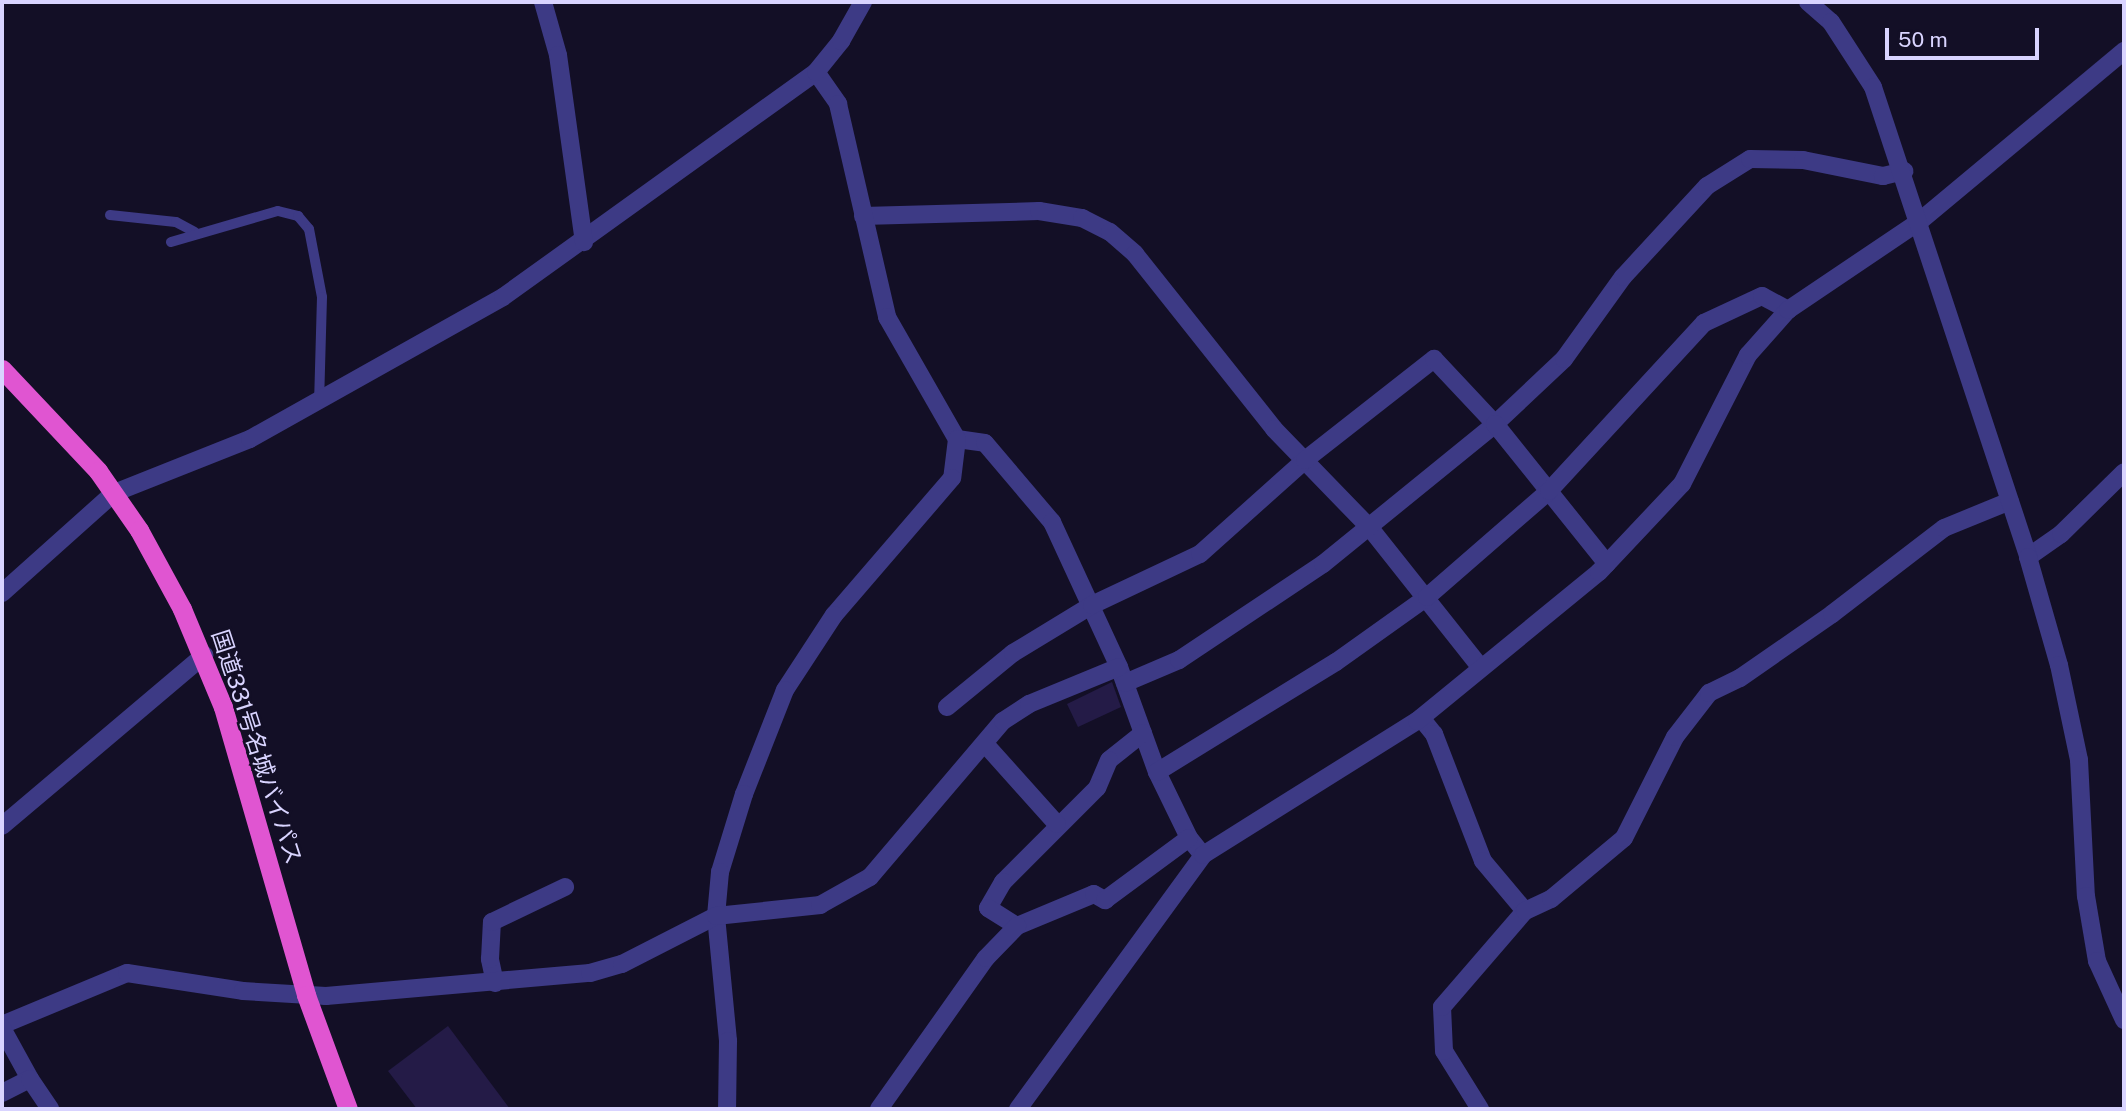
<!DOCTYPE html>
<html>
<head>
<meta charset="utf-8">
<style>
	body { margin:0 }
	#map { position:relative; width:2126px; height:1111px; overflow:hidden; background:#130f26; font-family:"Public Sans","Noto Sans JP",sans-serif }
	div>[style] { position:absolute }
	.building>* { inset:0; background:#241b47 }
	.service>* { height:10px; margin:-5px; padding:0 5px; transform-origin:5px; border-radius:5px; background:#3d3a85 }
	.minor>* { height:18px; margin:-9px; padding:0 9px; transform-origin:9px; border-radius:9px; background:#3d3a85 }
	.tertiary>* { height:18px; margin:-9px; padding:0 9px; transform-origin:9px; border-radius:9px; background:#3d3a85 }
	.trunk>* { height:19px; margin:-9.5px; padding:0 9.5px; transform-origin:9.5px; border-radius:9.5px; background:#e055d1 }
	span { translate:-50% -50%; white-space:nowrap; text-align:center; line-height:1.15; -webkit-text-stroke:5px #130f26; paint-order:stroke }
	.street-label { font-size:23px; color:#d9d4ff }
	.frame { position:absolute; inset:0; border:4px solid #d9d4ff; pointer-events:none }
	.scale { position:absolute; left:1885px; top:28px; width:154px; height:32px; box-sizing:border-box; border:4px solid #d9d4ff; border-top:0; padding-left:9px; font-size:21px; line-height:24px; white-space:nowrap; color:#d9d4ff; -webkit-text-stroke:5px #130f26; paint-order:stroke }
</style>
</head>
<body>
<div id="map">
	<div class="building">
		<div style="clip-path:polygon(1112px 682px,1121px 707px,1078px 727px,1067px 704px)"></div>
		<div style="clip-path:polygon(448px 1026px,510px 1109px,417px 1109px,388px 1071px)"></div>
	</div>
	<div class="service">
		<div style="left:110px;top:215px;width:66px;rotate:6.1deg"></div>
		<div style="left:176px;top:222px;width:21px;rotate:28deg"></div>
		<div style="left:171px;top:242px;width:111px;rotate:-16.2deg"></div>
		<div style="left:278px;top:211px;width:21px;rotate:14deg"></div>
		<div style="left:298px;top:216px;width:17px;rotate:50deg"></div>
		<div style="left:309px;top:229px;width:69px;rotate:79.2deg"></div>
		<div style="left:322px;top:297px;width:107px;rotate:91.6deg"></div>
	</div>
	<div class="minor">
		<div style="left:863px;top:216px;width:176px;rotate:-1.6deg"></div>
		<div style="left:1039px;top:211px;width:44px;rotate:9.2deg"></div>
		<div style="left:1082px;top:218px;width:31px;rotate:27deg"></div>
		<div style="left:1110px;top:232px;width:33px;rotate:41deg"></div>
		<div style="left:1135px;top:254px;width:223px;rotate:51.5deg"></div>
		<div style="left:1274px;top:429px;width:138px;rotate:45.9deg"></div>
		<div style="left:1370px;top:528px;width:177px;rotate:51.6deg"></div>
		<div style="left:957px;top:439px;width:28px;rotate:8deg"></div>
		<div style="left:985px;top:443px;width:104px;rotate:49.7deg"></div>
		<div style="left:1052px;top:522px;width:160px;rotate:65.2deg"></div>
		<div style="left:1119px;top:667px;width:112px;rotate:70.1deg"></div>
		<div style="left:1157px;top:772px;width:73px;rotate:64.1deg"></div>
		<div style="left:1189px;top:838px;width:22px;rotate:51deg"></div>
		<div style="left:2028px;top:557px;width:40px;rotate:-34.9deg"></div>
		<div style="left:2061px;top:534px;width:88px;rotate:-44.5deg"></div>
		<div style="left:2px;top:593px;width:150px;rotate:-41.8deg"></div>
		<div style="left:114px;top:493px;width:146px;rotate:-21.7deg"></div>
		<div style="left:250px;top:439px;width:290px;rotate:-29.3deg"></div>
		<div style="left:503px;top:297px;width:385px;rotate:-35.7deg"></div>
		<div style="left:816px;top:72px;width:39px;rotate:55deg"></div>
		<div style="left:838px;top:104px;width:219px;rotate:77deg"></div>
		<div style="left:887px;top:317px;width:141px;rotate:60.2deg"></div>
		<div style="left:957px;top:439px;width:39px;rotate:97deg"></div>
		<div style="left:952px;top:478px;width:181px;rotate:130.7deg"></div>
		<div style="left:834px;top:615px;width:90px;rotate:123.2deg"></div>
		<div style="left:785px;top:690px;width:112px;rotate:111.5deg"></div>
		<div style="left:744px;top:794px;width:82px;rotate:107.1deg"></div>
		<div style="left:720px;top:872px;width:44px;rotate:95.2deg"></div>
		<div style="left:716px;top:916px;width:126px;rotate:84.5deg"></div>
		<div style="left:728px;top:1041px;width:68px;rotate:90.8deg"></div>
		<div style="left:1125px;top:683px;width:59px;rotate:-23.1deg"></div>
		<div style="left:1179px;top:660px;width:173px;rotate:-33.7deg"></div>
		<div style="left:1323px;top:564px;width:222px;rotate:-39.1deg"></div>
		<div style="left:1495px;top:424px;width:95px;rotate:-43.3deg"></div>
		<div style="left:1564px;top:359px;width:101px;rotate:-54.3deg"></div>
		<div style="left:1623px;top:277px;width:124px;rotate:-47.3deg"></div>
		<div style="left:1707px;top:186px;width:51px;rotate:-32.1deg"></div>
		<div style="left:1750px;top:159px;width:53px;rotate:1.1deg"></div>
		<div style="left:1803px;top:160px;width:82px;rotate:11.3deg"></div>
		<div style="left:1883px;top:176px;width:22px;rotate:-13deg"></div>
		<div style="left:947px;top:707px;width:85px;rotate:-39.3deg"></div>
		<div style="left:1013px;top:653px;width:92px;rotate:-31.3deg"></div>
		<div style="left:1092px;top:605px;width:119px;rotate:-25.3deg"></div>
		<div style="left:1200px;top:554px;width:141px;rotate:-41.8deg"></div>
		<div style="left:1305px;top:460px;width:164px;rotate:-38.1deg"></div>
		<div style="left:1434px;top:359px;width:89px;rotate:46.8deg"></div>
		<div style="left:1495px;top:424px;width:179px;rotate:51.3deg"></div>
		<div style="left:1421px;top:718px;width:21px;rotate:51deg"></div>
		<div style="left:1434px;top:734px;width:136px;rotate:68.9deg"></div>
		<div style="left:1483px;top:861px;width:65px;rotate:50deg"></div>
		<div style="left:1143px;top:733px;width:43px;rotate:141.5deg"></div>
		<div style="left:1109px;top:760px;width:30px;rotate:113deg"></div>
		<div style="left:1097px;top:788px;width:133px;rotate:135deg"></div>
		<div style="left:1003px;top:882px;width:30px;rotate:120deg"></div>
		<div style="left:988px;top:908px;width:34px;rotate:32deg"></div>
		<div style="left:1017px;top:926px;width:83px;rotate:-22.6deg"></div>
		<div style="left:1094px;top:894px;width:13px;rotate:29deg"></div>
		<div style="left:1105px;top:900px;width:104px;rotate:-36.4deg"></div>
		<div style="left:986px;top:745px;width:106px;rotate:48.1deg"></div>
		<div style="left:1157px;top:772px;width:210px;rotate:-31.6deg"></div>
		<div style="left:1336px;top:662px;width:112px;rotate:-35.5deg"></div>
		<div style="left:1427px;top:597px;width:162px;rotate:-41deg"></div>
		<div style="left:1549px;top:491px;width:229px;rotate:-47.3deg"></div>
		<div style="left:1704px;top:323px;width:64px;rotate:-25deg"></div>
		<div style="left:1762px;top:296px;width:30px;rotate:28deg"></div>
		<div style="left:2px;top:826px;width:265px;rotate:-40.2deg"></div>
		<div style="left:495px;top:983px;width:25px;rotate:-102deg"></div>
		<div style="left:490px;top:959px;width:37px;rotate:-87deg"></div>
		<div style="left:492px;top:922px;width:81px;rotate:-25.6deg"></div>
		<div style="left:2px;top:1025px;width:135px;rotate:-22.6deg"></div>
		<div style="left:127px;top:973px;width:117px;rotate:8.8deg"></div>
		<div style="left:243px;top:991px;width:83px;rotate:3.4deg"></div>
		<div style="left:326px;top:996px;width:265px;rotate:-5deg"></div>
		<div style="left:590px;top:973px;width:33px;rotate:-16deg"></div>
		<div style="left:622px;top:964px;width:106px;rotate:-27.1deg"></div>
		<div style="left:716px;top:916px;width:105px;rotate:-6deg"></div>
		<div style="left:820px;top:905px;width:57px;rotate:-29.2deg"></div>
		<div style="left:870px;top:877px;width:205px;rotate:-49.6deg"></div>
		<div style="left:1003px;top:721px;width:31px;rotate:-33deg"></div>
		<div style="left:1029px;top:704px;width:97px;rotate:-22.3deg"></div>
		<div style="left:2px;top:1028px;width:58px;rotate:61.2deg"></div>
		<div style="left:2px;top:1093px;width:31px;rotate:-27deg"></div>
		<div style="left:30px;top:1079px;width:36px;rotate:56deg"></div>
		<div style="left:879px;top:1109px;width:185px;rotate:-54.7deg"></div>
		<div style="left:986px;top:958px;width:45px;rotate:-45.9deg"></div>
		<div style="left:1018px;top:1109px;width:314px;rotate:-53.9deg"></div>
		<div style="left:1203px;top:855px;width:252px;rotate:-32.1deg"></div>
		<div style="left:1417px;top:721px;width:235px;rotate:-39.3deg"></div>
		<div style="left:1599px;top:572px;width:121px;rotate:-46.7deg"></div>
		<div style="left:1682px;top:484px;width:145px;rotate:-62.9deg"></div>
		<div style="left:1748px;top:355px;width:60px;rotate:-48.4deg"></div>
		<div style="left:1788px;top:310px;width:159px;rotate:-34deg"></div>
		<div style="left:1920px;top:221px;width:266px;rotate:-39.8deg"></div>
		<div style="left:1480px;top:1109px;width:68px;rotate:-121.8deg"></div>
		<div style="left:1444px;top:1051px;width:44px;rotate:-92.6deg"></div>
		<div style="left:1442px;top:1007px;width:127px;rotate:-49.2deg"></div>
		<div style="left:1525px;top:911px;width:29px;rotate:-25deg"></div>
		<div style="left:1551px;top:899px;width:95px;rotate:-39.9deg"></div>
		<div style="left:1624px;top:838px;width:113px;rotate:-63.2deg"></div>
		<div style="left:1675px;top:737px;width:56px;rotate:-52.3deg"></div>
		<div style="left:1709px;top:693px;width:34px;rotate:-26deg"></div>
		<div style="left:1740px;top:678px;width:112px;rotate:-34.8deg"></div>
		<div style="left:1832px;top:614px;width:141px;rotate:-37.5deg"></div>
		<div style="left:1944px;top:528px;width:71px;rotate:-22.2deg"></div>
	</div>
	<div class="tertiary">
		<div style="left:543px;top:2px;width:55px;rotate:74.2deg"></div>
		<div style="left:558px;top:55px;width:189px;rotate:82.1deg"></div>
		<div style="left:1808px;top:2px;width:30px;rotate:41deg"></div>
		<div style="left:1831px;top:22px;width:77px;rotate:57.1deg"></div>
		<div style="left:1873px;top:87px;width:495px;rotate:71.7deg"></div>
		<div style="left:2028px;top:557px;width:112px;rotate:74deg"></div>
		<div style="left:2059px;top:665px;width:97px;rotate:78.1deg"></div>
		<div style="left:2079px;top:760px;width:136px;rotate:87.1deg"></div>
		<div style="left:2086px;top:896px;width:66px;rotate:80.4deg"></div>
		<div style="left:2097px;top:961px;width:65px;rotate:65.4deg"></div>
		<div style="left:816px;top:72px;width:40px;rotate:-51deg"></div>
		<div style="left:841px;top:41px;width:45px;rotate:-60.6deg"></div>
	</div>
	<div class="trunk">
		<div style="left:2px;top:369px;width:140px;rotate:46.7deg"></div>
		<div style="left:98px;top:471px;width:72px;rotate:55.2deg"></div>
		<div style="left:139px;top:530px;width:90px;rotate:61.4deg"></div>
		<div style="left:182px;top:609px;width:106px;rotate:67.3deg"></div>
		<div style="left:223px;top:707px;width:300px;rotate:73.9deg"></div>
		<div style="left:306px;top:995px;width:121px;rotate:69.8deg"></div>
	</div>
	<div class="street-label">
		<span style="left:257px;top:747px;rotate:72deg">国道331号名城バイパス</span>
	</div>
	<div class="frame"></div>
	<div class="scale">50 m</div>
</div>
</body>
</html>
